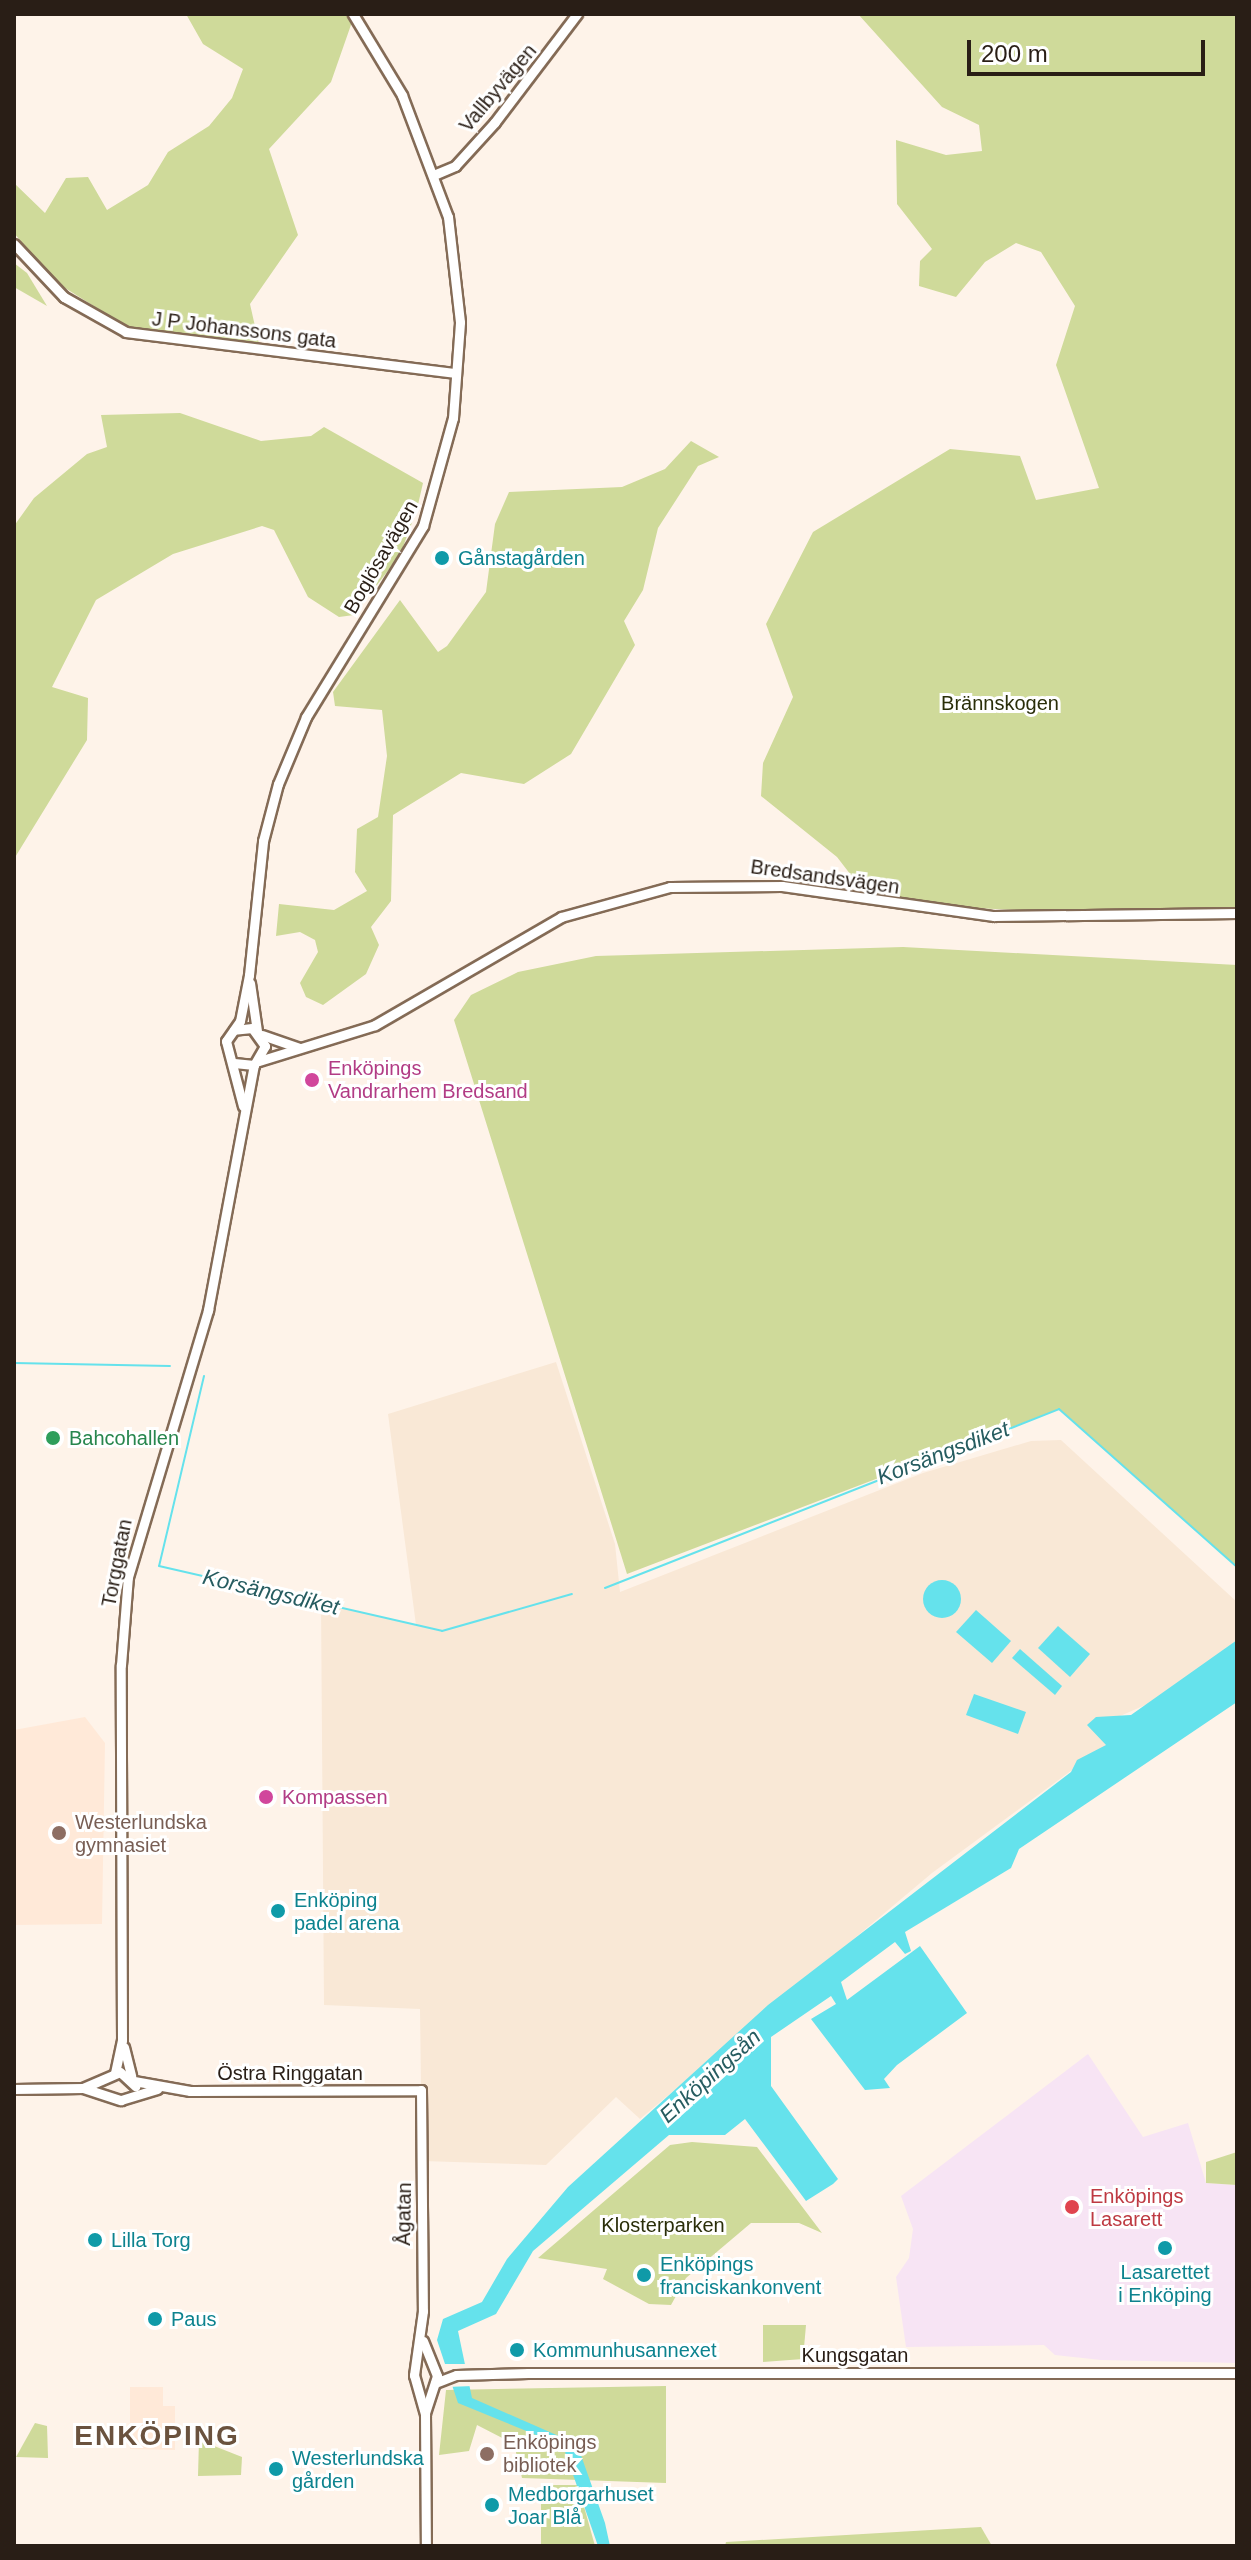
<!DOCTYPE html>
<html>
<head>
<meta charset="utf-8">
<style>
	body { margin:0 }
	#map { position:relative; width:1251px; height:2560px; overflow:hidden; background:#fef3e9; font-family:Arial,sans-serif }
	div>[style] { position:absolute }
	.built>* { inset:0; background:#ffe9d8 }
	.industrial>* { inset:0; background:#f9e8d6 }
	.medical>* { inset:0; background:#f7e4f4 }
	.green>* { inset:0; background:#cfda9a }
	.water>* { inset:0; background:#65e2ec }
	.round { border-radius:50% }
	.pier>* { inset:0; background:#fef3e9 }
	.stream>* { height:2px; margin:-1px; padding:0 1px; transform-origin:1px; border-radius:1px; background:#65e2ec }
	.roads { filter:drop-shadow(2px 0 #846b56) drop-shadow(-2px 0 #846b56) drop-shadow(0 2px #846b56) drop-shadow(0 -2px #846b56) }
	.minor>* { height:9px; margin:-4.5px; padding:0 4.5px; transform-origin:4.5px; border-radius:4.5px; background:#fff }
	.dots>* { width:22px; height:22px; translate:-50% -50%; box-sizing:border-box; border:4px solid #fff; border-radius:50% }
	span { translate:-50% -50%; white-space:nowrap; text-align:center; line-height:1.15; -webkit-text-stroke:6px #fff; paint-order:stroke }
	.street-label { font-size:20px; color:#291e16 }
	.culture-label { font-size:20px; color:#0d838f }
	.left { translate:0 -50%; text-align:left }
	.park-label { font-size:20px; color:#2a2e09 }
	.hotel-label { font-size:20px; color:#b23c85 }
	.leisure-label { font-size:20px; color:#27864d }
	.education-label { font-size:20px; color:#785e54 }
	.health-label { font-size:20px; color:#be3a42 }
	.water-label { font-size:22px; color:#265c60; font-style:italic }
	.district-label { font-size:28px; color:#6a523e; font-weight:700; letter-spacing:2px }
	.frame { position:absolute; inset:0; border:16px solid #291e16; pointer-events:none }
	.scale { position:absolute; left:967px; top:40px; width:238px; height:36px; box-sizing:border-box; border:4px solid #291e16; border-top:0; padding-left:10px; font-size:24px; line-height:28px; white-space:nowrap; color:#291e16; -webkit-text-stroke:6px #fff; paint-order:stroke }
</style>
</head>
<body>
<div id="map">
	<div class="built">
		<div style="clip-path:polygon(85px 1717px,105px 1743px,102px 1924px,14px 1925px,14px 1730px)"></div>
		<div style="clip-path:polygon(130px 2387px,163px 2387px,163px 2406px,175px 2406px,175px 2450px,130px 2449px)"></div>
	</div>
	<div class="industrial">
		<div style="clip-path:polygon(556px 1362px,615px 1544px,620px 1592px,923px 1473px,1031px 1441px,1061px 1440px,1237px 1602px,1237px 1640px,1157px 1700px,1113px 1719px,1102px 1735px,1106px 1745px,932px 1873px,640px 2119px,616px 2097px,546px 2165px,422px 2161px,420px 2009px,324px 2005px,321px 1603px,416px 1625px,388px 1414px)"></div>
	</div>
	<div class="medical">
		<div style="clip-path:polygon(1088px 2054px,1143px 2137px,1188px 2123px,1206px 2183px,1237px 2185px,1237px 2363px,1101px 2360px,1055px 2355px,1044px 2345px,906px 2347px,896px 2277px,909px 2258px,913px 2229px,901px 2196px)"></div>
	</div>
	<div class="green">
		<div style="clip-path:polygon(186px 14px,347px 14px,352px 22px,331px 82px,269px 149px,298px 235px,250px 304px,259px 344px,127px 327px,54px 281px,14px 233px,14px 183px,45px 213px,66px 178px,88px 177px,107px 210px,148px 185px,168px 152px,209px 126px,232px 98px,243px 69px,203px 44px)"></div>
		<div style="clip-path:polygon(858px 14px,1237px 14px,1237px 908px,1104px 914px,928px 906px,864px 892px,837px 857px,761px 796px,763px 763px,793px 697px,766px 624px,813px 532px,950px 449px,1020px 456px,1036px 500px,1099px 488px,1056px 365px,1075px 306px,1041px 252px,1016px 243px,985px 262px,956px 297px,919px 286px,920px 261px,932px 249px,897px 204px,896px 140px,946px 155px,982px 151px,979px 125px,942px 107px)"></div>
		<div style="clip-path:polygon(14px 263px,27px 273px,47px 306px,14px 287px)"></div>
		<div style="clip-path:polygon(180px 413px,261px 441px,311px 436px,324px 427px,423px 483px,417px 509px,400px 555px,354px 615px,339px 617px,308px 597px,274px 530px,262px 526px,173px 554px,96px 600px,52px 687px,88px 698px,87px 740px,14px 859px,14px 526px,34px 498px,87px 454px,107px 447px,101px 415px)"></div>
		<div style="clip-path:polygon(691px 441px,719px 457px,698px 466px,658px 528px,643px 590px,624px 621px,635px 645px,571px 754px,524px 784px,461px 773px,393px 815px,391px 901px,371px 927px,379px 945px,366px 974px,323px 1005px,306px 997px,300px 983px,318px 952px,315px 940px,300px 932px,276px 936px,279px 904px,334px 910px,367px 891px,355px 872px,357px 829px,378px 817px,387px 756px,382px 710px,335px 706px,333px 692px,400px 600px,438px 652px,447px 646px,486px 592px,495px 524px,509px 492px,622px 487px,665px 469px)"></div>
		<div style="clip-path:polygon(903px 947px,1237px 965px,1237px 1567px,1059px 1409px,627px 1574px,454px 1020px,471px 995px,518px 972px,596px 956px)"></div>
		<div style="clip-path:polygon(692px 2142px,757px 2147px,822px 2233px,799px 2223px,751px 2223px,686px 2278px,671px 2305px,649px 2304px,603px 2279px,607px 2269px,538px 2258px,670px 2145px)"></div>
		<div style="clip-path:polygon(1237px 2152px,1237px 2185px,1206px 2183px,1206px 2162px)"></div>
		<div style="clip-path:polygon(763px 2325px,806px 2325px,803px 2359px,763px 2362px)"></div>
		<div style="clip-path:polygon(666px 2386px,666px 2483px,522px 2478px,514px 2444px,477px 2425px,469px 2451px,439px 2455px,446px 2390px)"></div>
		<div style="clip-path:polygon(35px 2423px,47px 2426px,48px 2458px,16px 2457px)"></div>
		<div style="clip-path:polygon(199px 2440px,242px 2457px,241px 2475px,198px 2476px)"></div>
		<div style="clip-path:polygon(541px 2485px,578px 2485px,595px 2546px,541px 2546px)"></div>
		<div style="clip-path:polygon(981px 2527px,992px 2546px,725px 2546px,726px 2542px)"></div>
	</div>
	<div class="water">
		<div class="round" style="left:923px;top:1580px;width:38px;height:38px"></div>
		<div style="clip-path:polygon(976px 1610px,1011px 1641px,992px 1663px,956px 1632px)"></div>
		<div style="clip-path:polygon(1058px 1626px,1090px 1654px,1070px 1677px,1038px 1648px)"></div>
		<div style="clip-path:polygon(1237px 1640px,1237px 1702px,1019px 1849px,1011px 1868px,905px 1932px,911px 1951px,905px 1954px,895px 1942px,841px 1982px,847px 2000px,920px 1946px,967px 2013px,897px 2065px,884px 2079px,890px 2088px,865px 2090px,811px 2019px,836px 2004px,831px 1996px,771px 2037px,771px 2086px,838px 2179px,833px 2184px,806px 2201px,745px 2119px,725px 2135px,669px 2135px,533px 2251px,496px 2314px,458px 2331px,472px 2398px,577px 2444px,605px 2523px,610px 2546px,598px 2546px,563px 2446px,458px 2403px,437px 2340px,443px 2319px,482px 2302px,507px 2259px,568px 2187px,768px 2005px,1071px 1772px,1077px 1760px,1106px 1745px,1087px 1725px,1096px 1717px,1131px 1715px)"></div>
		<div style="clip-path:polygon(1020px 1649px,1062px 1686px,1055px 1695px,1012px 1658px)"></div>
		<div style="clip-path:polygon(974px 1694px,1026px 1712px,1018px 1734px,966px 1715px)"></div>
	</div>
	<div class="pier">
		<div style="clip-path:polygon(443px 2364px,466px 2364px,473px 2386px,447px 2387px)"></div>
	</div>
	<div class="stream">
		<div style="left:14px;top:1363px;width:156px;rotate:1.1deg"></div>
		<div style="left:204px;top:1376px;width:195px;rotate:103.3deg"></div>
		<div style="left:159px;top:1566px;width:290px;rotate:12.9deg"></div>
		<div style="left:442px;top:1631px;width:135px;rotate:-15.9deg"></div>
		<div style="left:605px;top:1588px;width:488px;rotate:-21.5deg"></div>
		<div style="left:1059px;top:1409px;width:238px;rotate:41.6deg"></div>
	</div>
	<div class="roads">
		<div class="minor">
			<div style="left:436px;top:174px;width:21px;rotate:-23deg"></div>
			<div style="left:455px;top:166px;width:59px;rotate:-47.7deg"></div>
			<div style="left:495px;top:122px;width:136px;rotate:-52.8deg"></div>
			<div style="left:14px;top:244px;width:73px;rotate:46.7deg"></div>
			<div style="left:64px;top:297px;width:71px;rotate:29.4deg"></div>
			<div style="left:126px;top:332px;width:332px;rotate:7.1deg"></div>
			<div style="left:250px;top:983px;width:49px;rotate:81.7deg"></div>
			<div style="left:262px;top:1035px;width:39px;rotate:19deg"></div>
			<div style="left:259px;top:1061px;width:121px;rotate:-17.2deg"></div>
			<div style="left:375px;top:1025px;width:215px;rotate:-30.1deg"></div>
			<div style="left:561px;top:917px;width:113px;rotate:-15.4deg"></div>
			<div style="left:670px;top:887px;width:112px;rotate:-0.5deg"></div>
			<div style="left:782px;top:886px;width:214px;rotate:8.1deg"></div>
			<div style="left:994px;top:916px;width:243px;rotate:-0.7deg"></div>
			<div style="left:234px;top:1063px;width:20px;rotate:6deg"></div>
			<div style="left:254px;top:1065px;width:22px;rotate:-60deg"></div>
			<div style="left:265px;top:1046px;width:22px;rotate:-126deg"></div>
			<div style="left:252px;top:1028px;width:18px;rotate:174deg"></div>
			<div style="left:243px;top:1106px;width:67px;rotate:-104.7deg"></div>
			<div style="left:226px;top:1041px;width:24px;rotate:-55deg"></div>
			<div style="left:240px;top:1021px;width:47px;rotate:-78.9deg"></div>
			<div style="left:249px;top:975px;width:135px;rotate:-84deg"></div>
			<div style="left:263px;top:841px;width:59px;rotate:-75.3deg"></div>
			<div style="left:278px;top:784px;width:73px;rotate:-67.3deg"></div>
			<div style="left:306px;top:717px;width:224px;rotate:-58.5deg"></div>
			<div style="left:423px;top:526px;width:112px;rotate:-74.5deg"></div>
			<div style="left:453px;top:418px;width:96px;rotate:-85.8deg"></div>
			<div style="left:460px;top:322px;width:106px;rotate:-96.5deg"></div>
			<div style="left:448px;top:217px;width:130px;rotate:-110.7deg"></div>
			<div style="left:402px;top:95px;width:95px;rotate:-121.2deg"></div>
			<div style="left:124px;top:2047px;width:30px;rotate:76deg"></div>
			<div style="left:115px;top:2073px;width:34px;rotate:-78deg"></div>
			<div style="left:122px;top:2040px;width:375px;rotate:-90.2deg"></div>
			<div style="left:121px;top:1665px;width:88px;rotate:-85.5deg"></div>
			<div style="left:128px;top:1577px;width:279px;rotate:-73.3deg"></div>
			<div style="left:208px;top:1310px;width:249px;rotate:-79.4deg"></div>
			<div style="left:134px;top:2081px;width:57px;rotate:10.1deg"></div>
			<div style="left:190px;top:2091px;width:231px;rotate:-0.2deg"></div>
			<div style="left:421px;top:2090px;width:221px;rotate:89.5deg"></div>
			<div style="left:423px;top:2311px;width:65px;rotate:98deg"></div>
			<div style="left:414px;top:2375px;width:41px;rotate:74.2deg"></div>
			<div style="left:425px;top:2414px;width:132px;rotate:89.6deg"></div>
			<div style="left:83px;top:2088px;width:40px;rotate:-23.4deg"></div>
			<div style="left:120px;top:2072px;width:21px;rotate:43deg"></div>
			<div style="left:14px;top:2089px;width:69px;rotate:-0.8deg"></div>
			<div style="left:83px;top:2088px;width:40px;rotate:18deg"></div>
			<div style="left:121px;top:2100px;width:38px;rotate:-17deg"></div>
			<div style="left:423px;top:2341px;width:38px;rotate:68deg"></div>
			<div style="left:437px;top:2376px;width:38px;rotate:108deg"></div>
			<div style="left:435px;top:2383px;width:22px;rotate:-21deg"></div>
			<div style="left:456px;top:2375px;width:72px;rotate:-1.6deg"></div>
			<div style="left:528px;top:2373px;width:709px"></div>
		</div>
	</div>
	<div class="dots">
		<div style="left:442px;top:558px;background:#0f9aa8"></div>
		<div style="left:312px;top:1080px;background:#d1479c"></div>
		<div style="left:53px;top:1438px;background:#2e9e5b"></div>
		<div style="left:266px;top:1797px;background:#d1479c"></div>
		<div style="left:59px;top:1833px;background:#8d6e63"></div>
		<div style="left:278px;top:1911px;background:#0f9aa8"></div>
		<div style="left:1072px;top:2207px;background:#e0444e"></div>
		<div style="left:95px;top:2240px;background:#0f9aa8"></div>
		<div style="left:1165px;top:2248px;background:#0f9aa8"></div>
		<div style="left:644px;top:2275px;background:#0f9aa8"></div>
		<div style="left:155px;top:2319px;background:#0f9aa8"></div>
		<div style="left:517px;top:2350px;background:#0f9aa8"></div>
		<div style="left:487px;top:2454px;background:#8d6e63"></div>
		<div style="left:276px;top:2469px;background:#0f9aa8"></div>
		<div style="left:492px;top:2505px;background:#0f9aa8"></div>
	</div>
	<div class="street-label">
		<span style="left:498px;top:88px;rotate:-50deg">Vallbyvägen</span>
		<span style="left:244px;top:330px;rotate:7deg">J P Johanssons gata</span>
		<span style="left:381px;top:557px;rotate:-60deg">Boglösavägen</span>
		<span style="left:825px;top:877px;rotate:8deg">Bredsandsvägen</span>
		<span style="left:117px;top:1563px;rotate:-79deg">Torggatan</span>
		<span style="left:290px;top:2073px">Östra Ringgatan</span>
		<span style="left:404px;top:2214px;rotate:-89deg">Ågatan</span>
		<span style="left:855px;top:2355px">Kungsgatan</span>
	</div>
	<div class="culture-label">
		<span class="left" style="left:458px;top:558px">Gånstagården</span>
		<span class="left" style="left:294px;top:1912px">Enköping<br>padel arena</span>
		<span class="left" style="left:111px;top:2240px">Lilla Torg</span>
		<span class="left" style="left:660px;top:2276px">Enköpings<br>franciskankonvent</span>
		<span style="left:1165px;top:2284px">Lasarettet<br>i Enköping</span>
		<span class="left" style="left:171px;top:2319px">Paus</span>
		<span class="left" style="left:533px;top:2350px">Kommunhusannexet</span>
		<span class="left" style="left:292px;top:2470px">Westerlundska<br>gården</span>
		<span class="left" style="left:508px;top:2506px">Medborgarhuset<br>Joar Blå</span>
	</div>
	<div class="park-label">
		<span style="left:1000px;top:703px">Brännskogen</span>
		<span style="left:663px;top:2225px">Klosterparken</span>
	</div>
	<div class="hotel-label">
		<span class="left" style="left:328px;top:1080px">Enköpings<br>Vandrarhem Bredsand</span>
		<span class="left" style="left:282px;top:1797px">Kompassen</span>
	</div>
	<div class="leisure-label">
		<span class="left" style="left:69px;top:1438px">Bahcohallen</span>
	</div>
	<div class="education-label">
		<span class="left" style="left:75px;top:1834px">Westerlundska<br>gymnasiet</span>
		<span class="left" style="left:503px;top:2454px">Enköpings<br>bibliotek</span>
	</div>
	<div class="health-label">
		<span class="left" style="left:1090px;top:2208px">Enköpings<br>Lasarett</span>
	</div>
	<div class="water-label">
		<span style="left:943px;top:1453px;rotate:-21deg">Korsängsdiket</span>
		<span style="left:271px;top:1592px;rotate:13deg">Korsängsdiket</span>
		<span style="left:710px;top:2076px;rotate:-42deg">Enköpingsån</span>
	</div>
	<div class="district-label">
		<span style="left:157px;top:2436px">ENKÖPING</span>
	</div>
	<div class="frame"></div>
	<div class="scale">200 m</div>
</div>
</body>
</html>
